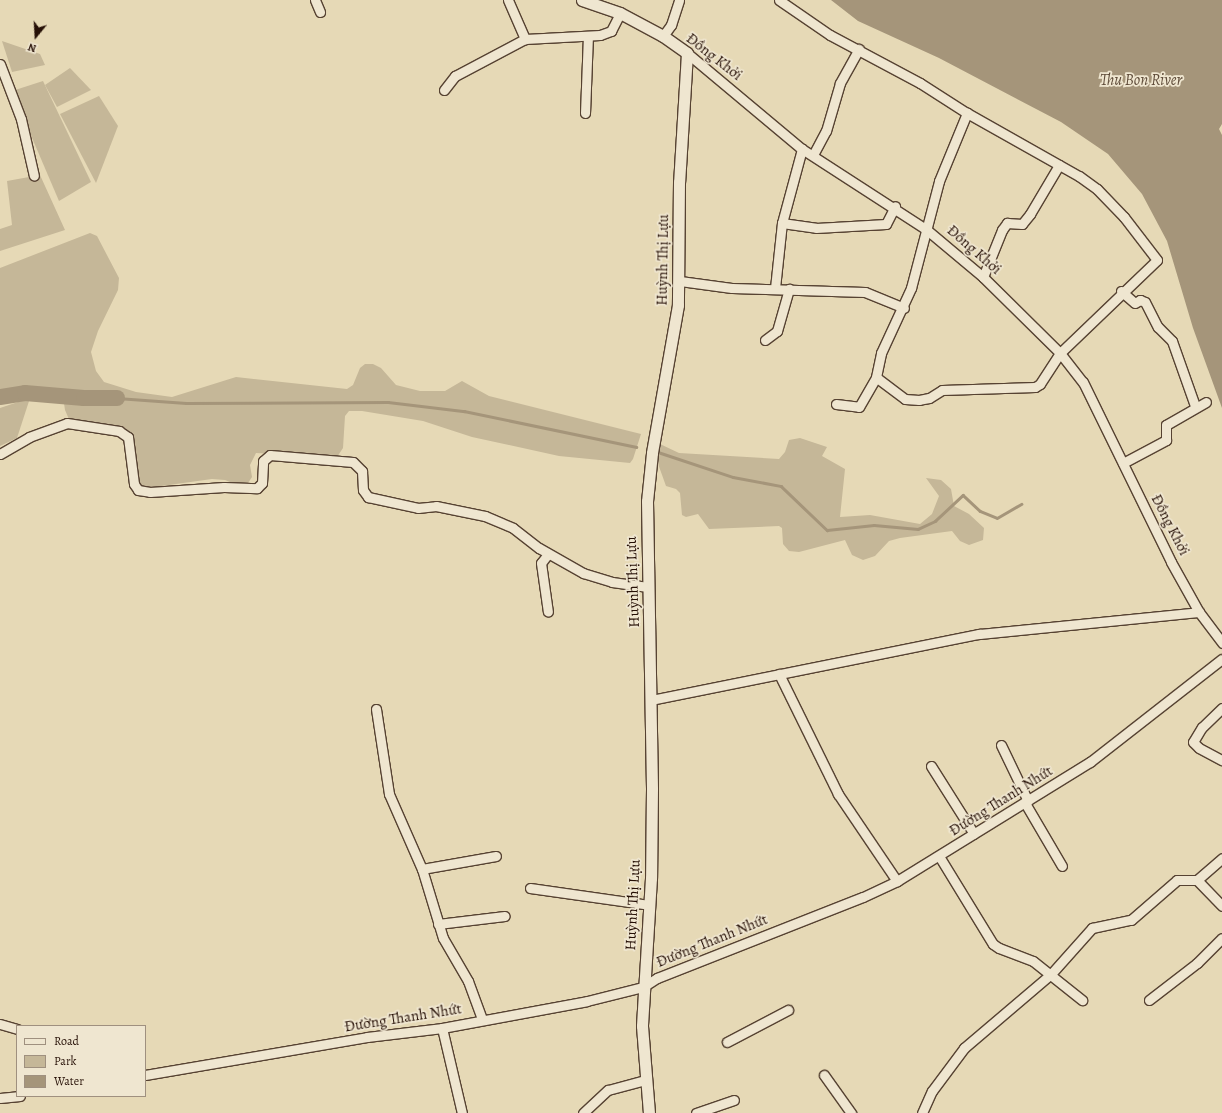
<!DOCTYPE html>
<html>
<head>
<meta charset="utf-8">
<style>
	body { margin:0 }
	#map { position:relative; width:1222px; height:1113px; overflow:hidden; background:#e6d9b6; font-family:Alegreya,serif }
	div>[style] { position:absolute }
	.green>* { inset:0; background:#c5b798 }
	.water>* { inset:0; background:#a5957a }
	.stream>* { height:2.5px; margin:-1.25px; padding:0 1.25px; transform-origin:1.25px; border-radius:1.25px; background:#a5957a }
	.river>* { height:16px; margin:-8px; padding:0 8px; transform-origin:8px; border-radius:8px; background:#a5957a }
	.roads { filter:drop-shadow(1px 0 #564232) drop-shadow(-1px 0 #564232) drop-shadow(0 1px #564232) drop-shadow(0 -1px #564232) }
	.minor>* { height:9px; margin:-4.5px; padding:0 4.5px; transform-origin:4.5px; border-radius:4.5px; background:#efe6d0 }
	.tertiary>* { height:11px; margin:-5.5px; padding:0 5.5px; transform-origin:5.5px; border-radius:5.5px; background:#efe6d0 }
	span { translate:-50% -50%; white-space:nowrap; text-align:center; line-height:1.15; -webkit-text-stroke:3.5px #efe6d0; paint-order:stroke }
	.street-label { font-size:15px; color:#261006 }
	.water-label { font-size:16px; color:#5f4c3a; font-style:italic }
	.legend { position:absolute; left:16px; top:1025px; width:130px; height:72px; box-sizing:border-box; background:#efe6d0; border:1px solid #9f907f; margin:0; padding:5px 7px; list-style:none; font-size:12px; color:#261006 }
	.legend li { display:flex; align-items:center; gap:8px; height:20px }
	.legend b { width:20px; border:1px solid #9f907f }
	.north { position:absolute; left:16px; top:16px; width:40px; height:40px; -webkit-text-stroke:3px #efe6d0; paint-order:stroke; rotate:198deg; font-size:11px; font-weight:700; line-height:16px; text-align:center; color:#261006 }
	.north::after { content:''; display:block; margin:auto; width:14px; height:18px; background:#261006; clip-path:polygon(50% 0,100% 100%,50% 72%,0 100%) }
</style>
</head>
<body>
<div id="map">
	<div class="green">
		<div style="clip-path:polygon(2px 41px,40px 54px,45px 65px,12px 72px)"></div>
		<div style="clip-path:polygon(70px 68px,91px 90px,57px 107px,45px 85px)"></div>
		<div style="clip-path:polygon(43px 81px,91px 182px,59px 201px,12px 91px)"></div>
		<div style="clip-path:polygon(99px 96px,118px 126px,96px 183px,60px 114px)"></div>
		<div style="clip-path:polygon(40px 175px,65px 230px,0 251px,0 229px,12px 225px,7px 181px)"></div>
		<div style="clip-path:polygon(90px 233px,97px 236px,119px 278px,118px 290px,98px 331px,91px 352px,96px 371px,104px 382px,136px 392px,172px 397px,236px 377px,347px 389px,353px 385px,360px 368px,365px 364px,373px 364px,381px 368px,396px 385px,420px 391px,445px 391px,462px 381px,489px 396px,641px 434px,633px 459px,630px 463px,559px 456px,472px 437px,423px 421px,362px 411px,349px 411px,345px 416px,343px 448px,337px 457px,256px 453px,250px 465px,252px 477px,248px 483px,240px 486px,225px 480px,212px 479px,140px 489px,126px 435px,71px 424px,65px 410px,62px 390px,30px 386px,0 391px,0 268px)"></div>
		<div style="clip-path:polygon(30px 398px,17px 438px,0 446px,0 408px)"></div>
		<div style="clip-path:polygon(800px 438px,827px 447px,822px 456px,845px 469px,840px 517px,870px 515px,920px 524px,932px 514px,939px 496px,926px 478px,941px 480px,951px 489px,954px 506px,969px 514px,984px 528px,983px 540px,969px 545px,960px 541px,952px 531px,900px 538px,889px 541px,875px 556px,863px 560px,852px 555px,845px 540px,799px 552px,789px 551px,783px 544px,782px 528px,779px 526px,709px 529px,698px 514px,686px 517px,682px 515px,680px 493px,676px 489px,666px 486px,657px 461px,660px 444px,679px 453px,779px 459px,785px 452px,789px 440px)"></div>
	</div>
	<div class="water">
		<div style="clip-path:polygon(831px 0,1222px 0,1222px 124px,1219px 129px,1222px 135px,1222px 408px,1193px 328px,1167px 241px,1142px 194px,1108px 154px,1061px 122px,939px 58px,858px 21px)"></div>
	</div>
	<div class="stream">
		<div style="left:117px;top:398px;width:69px;rotate:4.1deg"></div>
		<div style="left:186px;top:403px;width:202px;rotate:-0.3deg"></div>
		<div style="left:388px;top:402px;width:77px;rotate:6.8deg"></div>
		<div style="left:464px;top:411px;width:176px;rotate:11.8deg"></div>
		<div style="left:658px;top:452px;width:79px;rotate:18.4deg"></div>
		<div style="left:733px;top:477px;width:49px;rotate:10.6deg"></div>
		<div style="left:781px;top:486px;width:64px;rotate:43.7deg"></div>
		<div style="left:827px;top:530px;width:47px;rotate:-6.1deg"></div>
		<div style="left:874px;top:525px;width:44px;rotate:5.2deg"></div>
		<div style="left:918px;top:529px;width:19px;rotate:-25deg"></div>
		<div style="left:935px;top:521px;width:38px;rotate:-43deg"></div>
		<div style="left:963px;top:495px;width:23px;rotate:43deg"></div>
		<div style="left:980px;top:511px;width:18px;rotate:22deg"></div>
		<div style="left:997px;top:518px;width:28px;rotate:-30deg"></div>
	</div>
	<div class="river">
		<div style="left:0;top:397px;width:25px;rotate:-9deg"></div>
		<div style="left:25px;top:393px;width:59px;rotate:4.8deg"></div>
		<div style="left:84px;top:398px;width:33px"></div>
	</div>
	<div class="roads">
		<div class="minor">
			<div style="left:315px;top:0;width:13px;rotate:67deg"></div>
			<div style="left:508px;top:0;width:43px;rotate:66.4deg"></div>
			<div style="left:779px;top:0;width:62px;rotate:34.5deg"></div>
			<div style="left:830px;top:35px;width:102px;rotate:28.1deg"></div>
			<div style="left:920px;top:83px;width:56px;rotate:32.6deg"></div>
			<div style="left:967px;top:113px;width:129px;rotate:29.4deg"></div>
			<div style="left:1079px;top:176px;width:22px;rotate:36deg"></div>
			<div style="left:1097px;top:189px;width:39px;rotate:46deg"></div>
			<div style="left:1124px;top:217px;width:54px;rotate:52.5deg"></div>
			<div style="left:1157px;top:260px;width:134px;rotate:136.2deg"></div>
			<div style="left:1060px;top:353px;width:37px;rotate:123deg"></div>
			<div style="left:1040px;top:384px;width:6px;rotate:149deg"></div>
			<div style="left:1035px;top:387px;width:93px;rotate:178.2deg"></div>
			<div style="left:942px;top:390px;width:15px;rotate:148deg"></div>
			<div style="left:929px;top:398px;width:10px;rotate:169deg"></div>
			<div style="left:919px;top:400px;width:14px;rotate:-176deg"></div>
			<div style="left:905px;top:399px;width:36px;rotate:-143deg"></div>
			<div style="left:663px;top:36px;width:14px;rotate:-54deg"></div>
			<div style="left:671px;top:25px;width:26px;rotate:-72deg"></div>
			<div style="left:687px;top:53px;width:150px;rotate:39.9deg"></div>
			<div style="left:802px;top:149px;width:149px;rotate:32.9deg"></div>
			<div style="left:927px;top:230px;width:73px;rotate:40deg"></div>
			<div style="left:983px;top:277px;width:108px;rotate:44.6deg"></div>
			<div style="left:1060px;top:353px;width:37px;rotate:52deg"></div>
			<div style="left:1083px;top:382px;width:200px;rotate:63.9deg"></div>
			<div style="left:1171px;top:562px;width:57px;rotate:60.8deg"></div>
			<div style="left:1199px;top:612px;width:39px;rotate:53deg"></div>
			<div style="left:0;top:64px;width:59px;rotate:69.1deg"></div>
			<div style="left:21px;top:119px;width:58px;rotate:77.2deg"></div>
			<div style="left:444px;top:90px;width:18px;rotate:-52deg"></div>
			<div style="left:455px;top:76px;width:79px;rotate:-27.9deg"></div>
			<div style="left:525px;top:39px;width:75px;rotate:-3.1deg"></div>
			<div style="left:600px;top:35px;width:12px;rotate:-20deg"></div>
			<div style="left:611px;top:31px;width:20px;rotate:-63deg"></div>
			<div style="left:585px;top:113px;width:77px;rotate:-87.8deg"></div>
			<div style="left:813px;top:155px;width:27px;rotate:-62deg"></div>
			<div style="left:826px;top:131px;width:50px;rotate:-73.7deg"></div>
			<div style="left:840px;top:83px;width:39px;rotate:-61deg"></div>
			<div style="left:782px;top:223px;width:34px;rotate:8deg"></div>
			<div style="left:816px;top:228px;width:70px;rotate:-3.3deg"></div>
			<div style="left:886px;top:224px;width:20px;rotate:-63deg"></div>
			<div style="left:983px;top:277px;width:51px;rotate:-68deg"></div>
			<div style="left:1002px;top:230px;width:9px;rotate:-54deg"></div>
			<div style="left:1007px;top:223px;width:15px;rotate:4deg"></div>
			<div style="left:1022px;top:224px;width:13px;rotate:-51deg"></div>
			<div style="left:1030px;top:214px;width:57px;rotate:-59.4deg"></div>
			<div style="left:680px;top:281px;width:52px;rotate:7.7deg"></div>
			<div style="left:732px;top:288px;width:133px;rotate:1.7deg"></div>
			<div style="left:865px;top:292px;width:42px;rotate:22.3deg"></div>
			<div style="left:775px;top:288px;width:65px;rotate:-83.9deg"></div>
			<div style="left:782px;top:223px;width:77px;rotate:-74.9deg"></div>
			<div style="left:1121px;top:291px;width:18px;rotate:41deg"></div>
			<div style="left:1135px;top:303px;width:6px;rotate:-31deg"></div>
			<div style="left:1140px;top:300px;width:5px;rotate:22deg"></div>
			<div style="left:1145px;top:302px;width:28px;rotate:63deg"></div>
			<div style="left:1158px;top:327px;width:20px;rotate:45deg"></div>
			<div style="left:1172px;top:341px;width:69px;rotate:70.5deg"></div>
			<div style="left:765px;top:340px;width:15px;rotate:-37deg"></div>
			<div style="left:777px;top:331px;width:44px;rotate:-74.1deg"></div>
			<div style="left:836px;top:404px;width:23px;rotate:7deg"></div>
			<div style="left:859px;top:407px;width:34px;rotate:-60deg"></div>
			<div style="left:876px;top:377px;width:25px;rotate:-78deg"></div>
			<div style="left:881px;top:353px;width:72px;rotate:-65.2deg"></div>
			<div style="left:911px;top:288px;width:111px;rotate:-75.3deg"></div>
			<div style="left:939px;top:181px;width:74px;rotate:-67.6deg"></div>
			<div style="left:0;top:454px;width:34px;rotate:-30deg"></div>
			<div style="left:29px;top:437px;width:40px;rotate:-20.2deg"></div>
			<div style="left:67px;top:423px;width:53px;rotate:8.7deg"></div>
			<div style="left:119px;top:431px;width:11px;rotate:34deg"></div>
			<div style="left:128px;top:437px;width:47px;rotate:82.7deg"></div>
			<div style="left:134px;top:484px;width:7px;rotate:56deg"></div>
			<div style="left:138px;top:490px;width:12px;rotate:9deg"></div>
			<div style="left:150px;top:492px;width:74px;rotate:-3.9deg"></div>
			<div style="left:224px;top:487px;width:33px;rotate:2deg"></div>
			<div style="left:257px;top:488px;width:7px;rotate:-45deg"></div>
			<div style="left:262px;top:483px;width:22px;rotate:-87deg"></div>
			<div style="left:263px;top:461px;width:9px;rotate:-41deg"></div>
			<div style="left:270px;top:455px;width:83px;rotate:4.8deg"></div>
			<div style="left:353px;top:462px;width:13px;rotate:45deg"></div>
			<div style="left:362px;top:471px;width:19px;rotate:87deg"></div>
			<div style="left:363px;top:490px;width:9px;rotate:54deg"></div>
			<div style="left:368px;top:497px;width:51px;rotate:12.4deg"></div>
			<div style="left:418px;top:508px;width:18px;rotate:-6deg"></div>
			<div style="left:436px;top:506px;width:50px;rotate:11.5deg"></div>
			<div style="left:485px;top:516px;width:30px;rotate:23deg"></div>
			<div style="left:513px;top:528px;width:33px;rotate:38deg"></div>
			<div style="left:539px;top:548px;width:51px;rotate:29.6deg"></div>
			<div style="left:583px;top:573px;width:30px;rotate:17deg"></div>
			<div style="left:612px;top:582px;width:36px;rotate:8deg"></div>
			<div style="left:1123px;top:463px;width:49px;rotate:-28.1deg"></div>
			<div style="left:1166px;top:440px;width:15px;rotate:-90deg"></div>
			<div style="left:1166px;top:425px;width:46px;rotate:-29.9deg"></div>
			<div style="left:548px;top:554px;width:11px;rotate:128deg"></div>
			<div style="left:541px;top:563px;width:49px;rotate:81.9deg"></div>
			<div style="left:779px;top:674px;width:134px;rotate:63.8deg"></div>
			<div style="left:838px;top:794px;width:105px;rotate:55.9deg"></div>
			<div style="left:651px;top:700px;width:335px;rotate:-11.4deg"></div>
			<div style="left:979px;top:634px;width:221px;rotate:-5.7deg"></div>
			<div style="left:1222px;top:708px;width:28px;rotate:136deg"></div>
			<div style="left:1202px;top:727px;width:17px;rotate:121deg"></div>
			<div style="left:1193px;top:742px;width:8px;rotate:45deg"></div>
			<div style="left:1199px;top:748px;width:26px;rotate:28deg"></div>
			<div style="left:376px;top:709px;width:86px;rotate:81.3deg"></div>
			<div style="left:389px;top:794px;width:82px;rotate:66.3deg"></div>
			<div style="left:422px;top:869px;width:72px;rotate:73.1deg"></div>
			<div style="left:443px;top:938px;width:50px;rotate:59.8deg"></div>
			<div style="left:468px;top:981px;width:40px;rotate:69.8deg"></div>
			<div style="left:1001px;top:745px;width:62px;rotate:64.3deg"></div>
			<div style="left:931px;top:766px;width:80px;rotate:57.7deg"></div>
			<div style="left:1025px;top:803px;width:73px;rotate:59.6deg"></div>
			<div style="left:939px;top:856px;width:103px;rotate:58.5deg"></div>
			<div style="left:993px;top:944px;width:7px;rotate:34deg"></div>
			<div style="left:999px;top:948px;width:36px;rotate:21deg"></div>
			<div style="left:1033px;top:961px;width:63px;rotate:38.5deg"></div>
			<div style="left:422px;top:869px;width:75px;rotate:-10deg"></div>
			<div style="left:1197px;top:880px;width:33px;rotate:-41deg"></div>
			<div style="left:530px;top:888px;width:120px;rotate:8.1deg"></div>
			<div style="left:438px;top:924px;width:67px;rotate:-6.8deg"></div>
			<div style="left:1149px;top:1000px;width:61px;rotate:-37.6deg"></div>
			<div style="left:1197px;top:963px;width:35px;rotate:-45deg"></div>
			<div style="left:0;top:1024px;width:18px;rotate:16deg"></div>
			<div style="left:442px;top:1028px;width:87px;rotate:76.8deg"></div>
			<div style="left:727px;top:1042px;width:69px;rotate:-27.7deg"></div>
			<div style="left:145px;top:1075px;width:225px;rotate:-9.7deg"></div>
			<div style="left:367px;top:1037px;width:76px;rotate:-6.8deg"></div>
			<div style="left:442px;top:1028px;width:147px;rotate:-10.5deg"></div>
			<div style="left:587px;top:1001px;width:58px;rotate:-14deg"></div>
			<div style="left:643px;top:987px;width:17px;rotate:-33deg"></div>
			<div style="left:657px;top:978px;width:221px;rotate:-21.5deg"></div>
			<div style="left:863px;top:897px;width:38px;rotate:-25deg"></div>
			<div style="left:897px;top:881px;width:227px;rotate:-31.7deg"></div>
			<div style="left:1090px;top:762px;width:167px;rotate:-38deg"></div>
			<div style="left:824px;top:1075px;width:47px;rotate:54.6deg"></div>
			<div style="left:0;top:1098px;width:20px;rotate:-6deg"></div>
			<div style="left:583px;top:1113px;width:34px;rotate:-43deg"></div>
			<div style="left:608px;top:1090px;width:39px;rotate:-15deg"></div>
			<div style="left:696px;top:1113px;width:40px;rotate:-18.9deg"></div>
			<div style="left:922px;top:1113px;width:24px;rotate:-66deg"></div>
			<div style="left:932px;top:1091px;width:54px;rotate:-53.3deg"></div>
			<div style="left:964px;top:1048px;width:114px;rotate:-40.4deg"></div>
			<div style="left:1051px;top:974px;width:62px;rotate:-48.3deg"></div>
			<div style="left:1092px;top:928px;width:40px;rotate:-12deg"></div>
			<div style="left:1131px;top:920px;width:61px;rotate:-41deg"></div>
			<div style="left:1177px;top:880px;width:20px"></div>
			<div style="left:1197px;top:880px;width:36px;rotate:46deg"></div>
		</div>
		<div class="tertiary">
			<div style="left:582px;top:0;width:40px;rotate:18.9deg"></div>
			<div style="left:620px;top:13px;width:49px;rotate:28.1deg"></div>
			<div style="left:663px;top:36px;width:29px;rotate:35deg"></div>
			<div style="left:687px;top:53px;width:129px;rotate:93.5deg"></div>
			<div style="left:679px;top:182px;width:123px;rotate:90.5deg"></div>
			<div style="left:678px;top:305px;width:150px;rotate:100deg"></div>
			<div style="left:652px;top:453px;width:48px;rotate:95.9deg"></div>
			<div style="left:647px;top:501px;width:288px;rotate:89deg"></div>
			<div style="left:652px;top:789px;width:89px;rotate:90.6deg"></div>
			<div style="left:651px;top:878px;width:148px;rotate:93.5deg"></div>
			<div style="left:642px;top:1026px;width:87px;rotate:85.4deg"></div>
		</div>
	</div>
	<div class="street-label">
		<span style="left:714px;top:57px;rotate:38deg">Đồng Khởi</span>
		<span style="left:974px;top:250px;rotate:41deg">Đồng Khởi</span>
		<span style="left:663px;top:260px;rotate:-89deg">Huỳnh Thị Lựu</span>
		<span style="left:1170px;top:525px;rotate:63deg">Đồng Khởi</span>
		<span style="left:633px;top:582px;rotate:-92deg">Huỳnh Thị Lựu</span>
		<span style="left:1001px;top:801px;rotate:-32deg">Đường Thanh Nhứt</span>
		<span style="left:633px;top:905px;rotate:-87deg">Huỳnh Thị Lựu</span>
		<span style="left:712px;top:941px;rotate:-22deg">Đường Thanh Nhứt</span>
		<span style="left:403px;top:1018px;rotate:-9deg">Đường Thanh Nhứt</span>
	</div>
	<div class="water-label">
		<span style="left:1141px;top:80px">Thu Bon River</span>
	</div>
	<ul class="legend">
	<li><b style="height:5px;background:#efe6d0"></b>Road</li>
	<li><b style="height:11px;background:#c5b798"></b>Park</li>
	<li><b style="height:11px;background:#a5957a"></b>Water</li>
	</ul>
	<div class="north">N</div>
</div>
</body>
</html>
